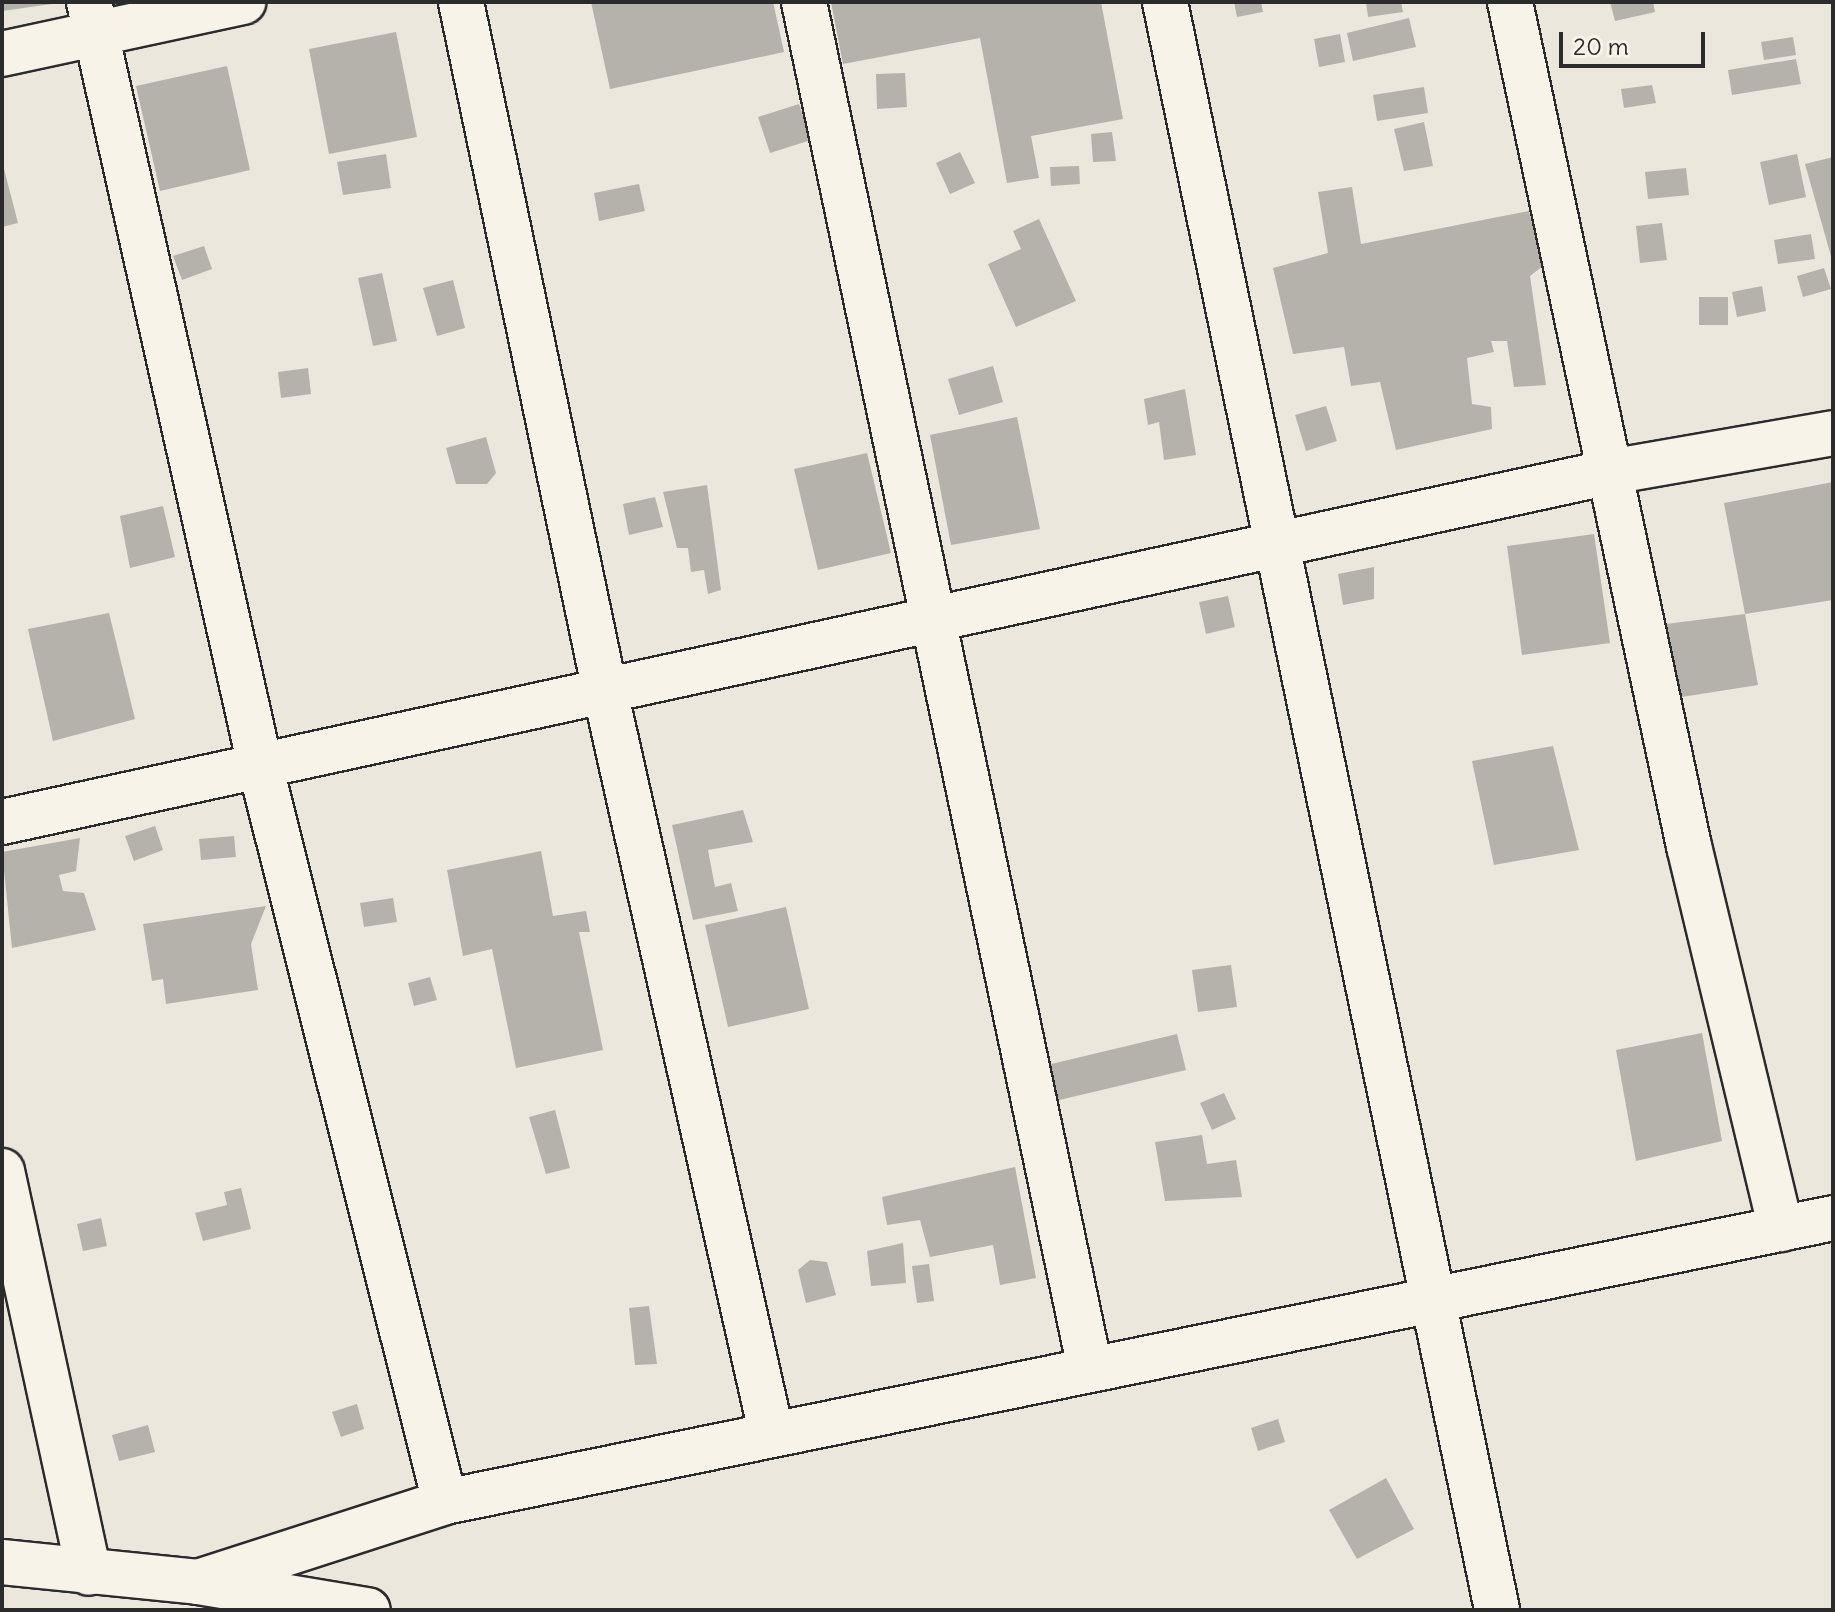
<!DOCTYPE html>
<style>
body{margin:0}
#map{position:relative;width:1835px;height:1612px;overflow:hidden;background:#ebe7dd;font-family:Delius,sans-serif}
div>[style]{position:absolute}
.building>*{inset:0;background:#b5b2ab}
.roads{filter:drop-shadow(2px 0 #2b2b2b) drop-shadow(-2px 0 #2b2b2b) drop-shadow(0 2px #2b2b2b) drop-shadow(0 -2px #2b2b2b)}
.street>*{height:44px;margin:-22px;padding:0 22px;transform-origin:22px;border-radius:22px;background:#f7f3e8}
span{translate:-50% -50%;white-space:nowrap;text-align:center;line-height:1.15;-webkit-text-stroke:6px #f7f3e8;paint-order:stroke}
.frame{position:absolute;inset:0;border:4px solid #2b2b2b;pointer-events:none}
.scale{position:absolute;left:1559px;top:32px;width:146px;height:36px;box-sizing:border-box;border:4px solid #2b2b2b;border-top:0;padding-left:10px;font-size:24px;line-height:28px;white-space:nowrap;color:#2b2b2b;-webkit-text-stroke:6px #f7f3e8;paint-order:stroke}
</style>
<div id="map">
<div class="building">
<div style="clip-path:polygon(2px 2px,52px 2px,52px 4px,2px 11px)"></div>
<div style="clip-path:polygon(591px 2px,773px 2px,784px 52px,610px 89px)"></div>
<div style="clip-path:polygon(831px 2px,1101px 2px,1123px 119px,1031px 136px,1039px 178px,1007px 183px,980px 38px,843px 64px)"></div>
<div style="clip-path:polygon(1234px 2px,1261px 2px,1263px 12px,1237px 17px)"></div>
<div style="clip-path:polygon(1366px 2px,1401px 2px,1403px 12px,1368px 17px)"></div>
<div style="clip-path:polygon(1610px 2px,1653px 2px,1655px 12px,1615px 21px)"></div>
<div style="clip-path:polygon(1409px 18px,1416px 47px,1353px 61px,1347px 33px)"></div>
<div style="clip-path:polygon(396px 32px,417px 137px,329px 154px,309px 49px)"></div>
<div style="clip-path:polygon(1340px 34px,1345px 62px,1319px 67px,1314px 39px)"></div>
<div style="clip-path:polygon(1793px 37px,1796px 55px,1764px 60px,1761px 42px)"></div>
<div style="clip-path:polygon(1796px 59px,1801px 84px,1732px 95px,1728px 70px)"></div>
<div style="clip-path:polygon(227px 66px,250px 170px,160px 191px,136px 86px)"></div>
<div style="clip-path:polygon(905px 73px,907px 107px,877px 109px,876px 74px)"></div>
<div style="clip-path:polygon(1652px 85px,1656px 103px,1624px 108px,1621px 89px)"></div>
<div style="clip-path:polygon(1424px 87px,1428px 113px,1377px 121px,1373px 95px)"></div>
<div style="clip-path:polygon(799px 104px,811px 140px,770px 153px,758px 117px)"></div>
<div style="clip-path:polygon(1424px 122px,1433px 166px,1404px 171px,1394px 129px)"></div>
<div style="clip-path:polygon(1112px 132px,1116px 161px,1093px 162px,1091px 134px)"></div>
<div style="clip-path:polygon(960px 152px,975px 183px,950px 194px,936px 163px)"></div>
<div style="clip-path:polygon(386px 154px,391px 188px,343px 195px,337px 162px)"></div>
<div style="clip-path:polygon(1797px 154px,1806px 197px,1769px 205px,1760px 162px)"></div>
<div style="clip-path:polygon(1833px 157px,1833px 260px,1832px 260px,1805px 164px)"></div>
<div style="clip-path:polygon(2px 161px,18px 223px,2px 227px)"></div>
<div style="clip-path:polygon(1079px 166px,1080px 184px,1051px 186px,1050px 167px)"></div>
<div style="clip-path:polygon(1686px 168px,1689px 195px,1648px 199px,1645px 172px)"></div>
<div style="clip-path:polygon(639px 184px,645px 211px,599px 221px,594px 193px)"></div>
<div style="clip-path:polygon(1352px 187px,1361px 244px,1529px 211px,1543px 266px,1530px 276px,1546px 385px,1514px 387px,1507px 341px,1491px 341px,1494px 352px,1467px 358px,1472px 404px,1491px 407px,1492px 429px,1396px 450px,1380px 382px,1351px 386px,1344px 347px,1293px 354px,1273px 268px,1328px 253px,1318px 192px)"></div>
<div style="clip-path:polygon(1039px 219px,1076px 301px,1016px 327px,988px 264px,1021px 249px,1013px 231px)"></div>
<div style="clip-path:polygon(1662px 223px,1667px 260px,1640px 263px,1636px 226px)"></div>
<div style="clip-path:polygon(1811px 234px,1815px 259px,1778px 264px,1774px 240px)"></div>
<div style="clip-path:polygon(204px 246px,212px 269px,182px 280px,173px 256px)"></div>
<div style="clip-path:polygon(1824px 268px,1831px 289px,1803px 297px,1797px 276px)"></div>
<div style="clip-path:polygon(382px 273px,397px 341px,373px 346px,358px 278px)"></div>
<div style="clip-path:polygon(453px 280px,465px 328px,437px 336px,423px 288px)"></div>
<div style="clip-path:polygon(1762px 286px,1766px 311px,1737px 317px,1732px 292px)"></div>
<div style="clip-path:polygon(1699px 297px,1728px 297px,1728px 325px,1699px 325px)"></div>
<div style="clip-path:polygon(993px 366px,1003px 402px,959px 415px,948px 379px)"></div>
<div style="clip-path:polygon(308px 368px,311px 394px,281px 398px,278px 372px)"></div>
<div style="clip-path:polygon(1185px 389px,1196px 455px,1164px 460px,1159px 422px,1148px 425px,1144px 399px)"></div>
<div style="clip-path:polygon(1326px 406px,1337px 441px,1306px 451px,1295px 415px)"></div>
<div style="clip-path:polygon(1017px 417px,1040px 529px,951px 545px,930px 435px)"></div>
<div style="clip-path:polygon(486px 437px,496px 473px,487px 484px,456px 484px,446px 448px)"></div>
<div style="clip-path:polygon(867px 453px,891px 553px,818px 570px,794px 469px)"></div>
<div style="clip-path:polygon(1833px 482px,1833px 600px,1745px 614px,1724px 503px)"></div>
<div style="clip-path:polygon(707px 485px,721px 590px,708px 594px,704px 570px,691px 572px,688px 548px,677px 548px,663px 492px)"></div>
<div style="clip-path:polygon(655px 497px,663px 527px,629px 535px,623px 504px)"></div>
<div style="clip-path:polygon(163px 506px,175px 557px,130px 568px,120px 516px)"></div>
<div style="clip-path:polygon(1594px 534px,1610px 643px,1522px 655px,1507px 546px)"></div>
<div style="clip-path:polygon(1374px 567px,1374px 599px,1343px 605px,1338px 574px)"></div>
<div style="clip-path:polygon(1228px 596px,1235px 627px,1206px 634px,1199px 602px)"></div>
<div style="clip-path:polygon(109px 613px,135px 719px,53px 741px,28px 629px)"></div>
<div style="clip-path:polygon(1745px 614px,1758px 685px,1669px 699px,1658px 625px)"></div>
<div style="clip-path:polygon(1553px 746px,1579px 850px,1494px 865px,1472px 761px)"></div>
<div style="clip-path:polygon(743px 810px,753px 842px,708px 850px,715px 887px,731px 883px,738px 911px,693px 920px,672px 825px)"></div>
<div style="clip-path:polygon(155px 826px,163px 850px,134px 861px,125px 836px)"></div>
<div style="clip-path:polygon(234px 836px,236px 857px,201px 860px,199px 839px)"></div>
<div style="clip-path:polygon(80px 838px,76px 871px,59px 875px,63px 891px,84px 893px,96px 930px,12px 948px,2px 852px)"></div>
<div style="clip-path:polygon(541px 851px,553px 916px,586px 911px,590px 932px,579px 932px,603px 1050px,516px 1068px,492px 949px,463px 956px,447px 870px)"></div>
<div style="clip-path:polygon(393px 898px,397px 922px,364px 927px,360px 903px)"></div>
<div style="clip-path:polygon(266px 906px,251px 944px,258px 990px,166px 1004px,163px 979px,152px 981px,143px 924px)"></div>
<div style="clip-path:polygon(786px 907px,809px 1009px,728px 1027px,705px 925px)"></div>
<div style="clip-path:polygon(1231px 965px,1237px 1007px,1198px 1012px,1192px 970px)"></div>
<div style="clip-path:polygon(430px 977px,437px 1000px,414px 1006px,408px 983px)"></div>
<div style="clip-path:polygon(1702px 1033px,1722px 1141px,1636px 1161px,1616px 1050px)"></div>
<div style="clip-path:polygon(1177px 1034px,1186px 1070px,1051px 1102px,1043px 1066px)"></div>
<div style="clip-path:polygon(1224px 1093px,1236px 1119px,1212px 1130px,1200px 1103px)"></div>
<div style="clip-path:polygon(555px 1110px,570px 1168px,546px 1174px,529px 1117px)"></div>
<div style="clip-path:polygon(1202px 1135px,1207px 1164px,1236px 1160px,1242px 1197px,1165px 1201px,1155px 1142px)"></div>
<div style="clip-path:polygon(1015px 1167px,1036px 1278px,1000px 1285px,993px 1245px,930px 1257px,920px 1220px,887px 1225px,882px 1197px)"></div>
<div style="clip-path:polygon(241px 1188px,251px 1229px,203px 1241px,195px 1213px,227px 1205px,224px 1192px)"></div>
<div style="clip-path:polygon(101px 1218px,107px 1246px,83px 1251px,77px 1224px)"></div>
<div style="clip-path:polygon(903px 1243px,906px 1283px,871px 1286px,867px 1251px)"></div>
<div style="clip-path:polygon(810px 1260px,827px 1262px,836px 1295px,806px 1303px,798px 1270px)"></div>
<div style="clip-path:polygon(929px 1264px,934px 1301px,917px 1303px,912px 1266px)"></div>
<div style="clip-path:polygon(649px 1306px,657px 1364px,635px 1365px,629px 1308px)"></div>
<div style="clip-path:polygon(357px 1404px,364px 1429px,341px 1437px,332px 1412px)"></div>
<div style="clip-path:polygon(1278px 1419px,1285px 1442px,1258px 1451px,1251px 1428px)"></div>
<div style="clip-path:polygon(148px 1425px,155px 1452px,119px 1461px,112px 1435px)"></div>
<div style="clip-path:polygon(1386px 1478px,1414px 1529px,1357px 1559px,1329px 1510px)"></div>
</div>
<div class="roads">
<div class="street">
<div style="left:89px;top:2px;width:782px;rotate:77.37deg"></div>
<div style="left:260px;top:765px;width:760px;rotate:75.91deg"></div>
<div style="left:461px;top:2px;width:704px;rotate:78.2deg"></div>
<div style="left:605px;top:691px;width:759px;rotate:77.37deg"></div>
<div style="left:804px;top:2px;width:1397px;rotate:78.18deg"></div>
<div style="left:1165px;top:2px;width:1642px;rotate:78.33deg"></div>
<div style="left:1510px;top:2px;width:863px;rotate:78.03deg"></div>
<div style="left:1689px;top:846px;width:394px;rotate:76.5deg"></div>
<div style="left:2px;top:54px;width:247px;rotate:-12.2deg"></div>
<div style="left:2px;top:822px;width:1646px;rotate:-12.28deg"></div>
<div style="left:1610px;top:472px;width:226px;rotate:-9.9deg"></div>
<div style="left:2px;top:1171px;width:411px;rotate:77.8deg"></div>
<div style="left:2px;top:1562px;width:197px;rotate:5.8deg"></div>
<div style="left:198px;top:1582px;width:172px;rotate:9.4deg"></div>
<div style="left:198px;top:1582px;width:260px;rotate:-17.9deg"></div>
<div style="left:445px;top:1502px;width:1417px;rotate:-11.56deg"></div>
</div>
</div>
<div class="frame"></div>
<div class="scale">20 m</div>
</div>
